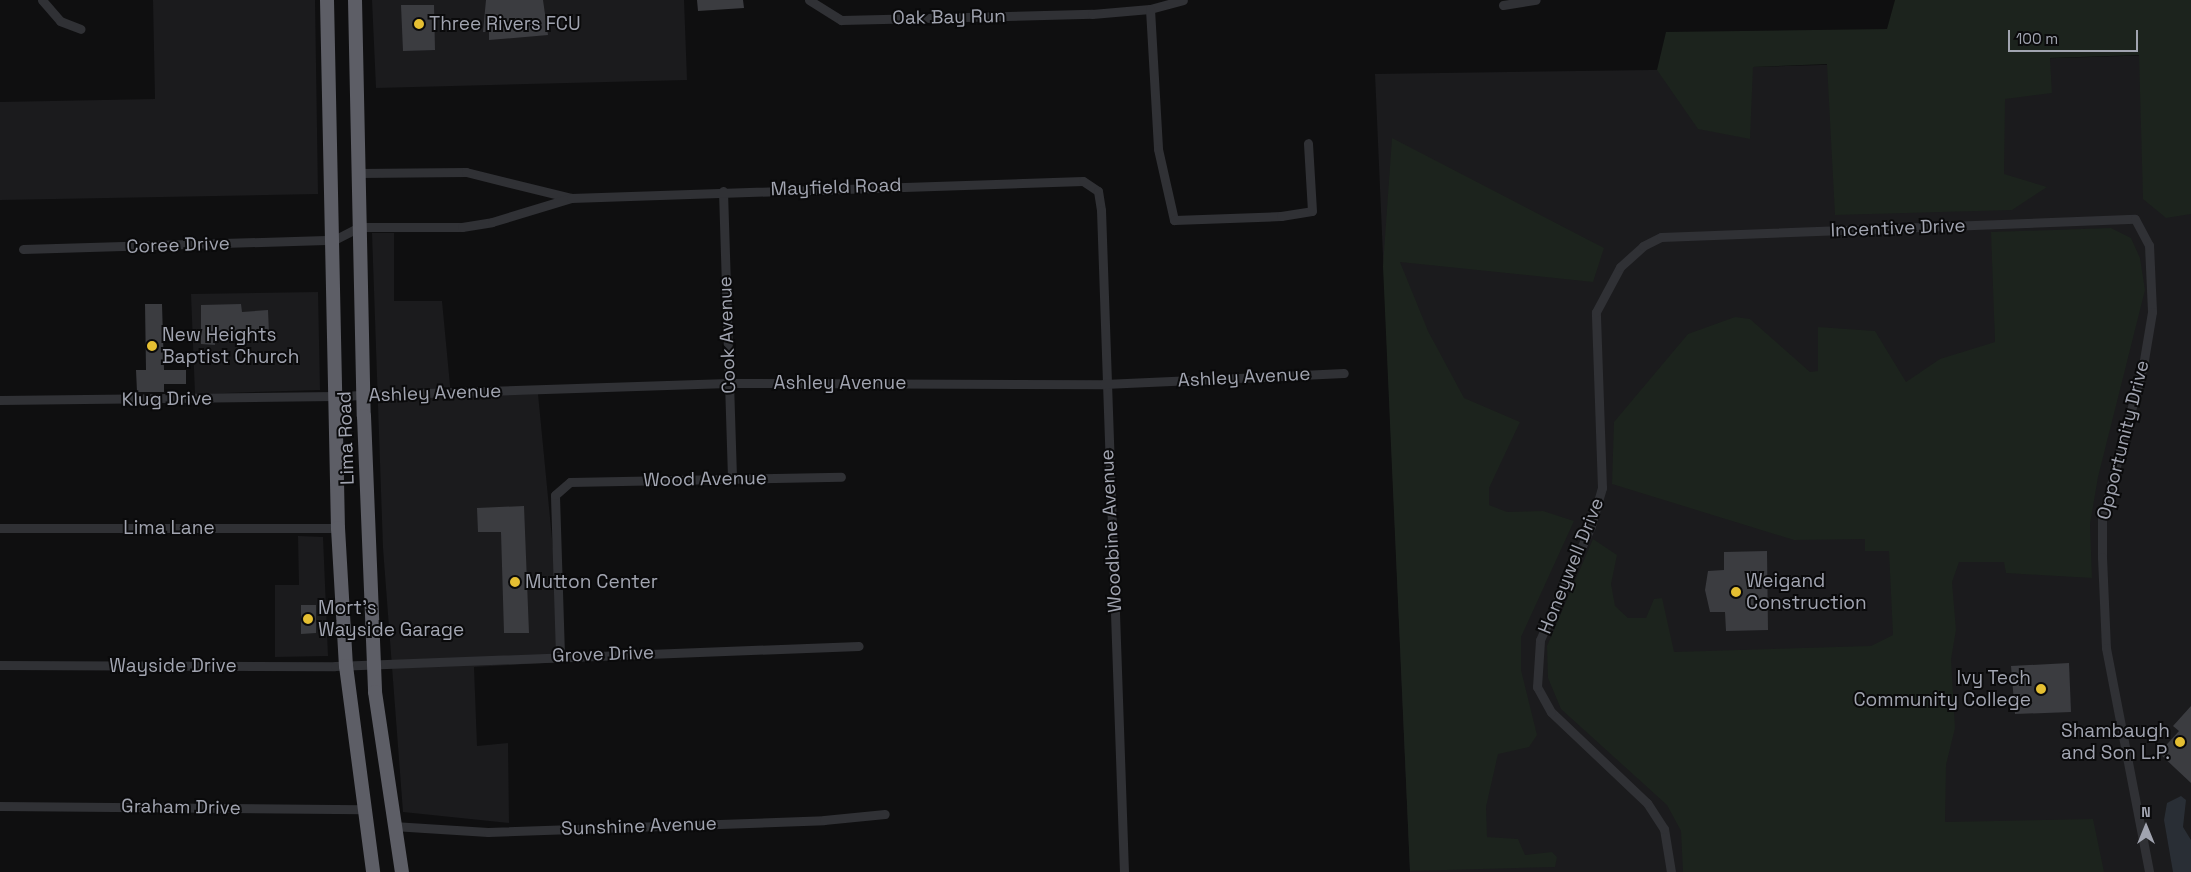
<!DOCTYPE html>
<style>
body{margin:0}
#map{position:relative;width:2191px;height:872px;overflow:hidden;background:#0f0f10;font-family:"Space Grotesk",sans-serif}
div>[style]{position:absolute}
.built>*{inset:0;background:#1b1b1d}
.green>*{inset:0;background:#1c231d}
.water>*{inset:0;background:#292e35}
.building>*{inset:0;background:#3b3c40}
.minor>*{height:9px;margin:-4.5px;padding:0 4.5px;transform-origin:4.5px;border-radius:4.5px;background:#303135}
.highway>*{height:14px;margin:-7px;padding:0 7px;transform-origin:7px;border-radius:7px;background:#5d5e66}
.dots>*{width:14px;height:14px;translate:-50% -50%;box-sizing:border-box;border:2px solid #0a0a0b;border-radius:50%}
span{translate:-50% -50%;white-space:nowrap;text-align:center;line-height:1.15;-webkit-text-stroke:4px #0a0a0b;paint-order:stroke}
.street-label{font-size:19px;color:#a1a4b0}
.poi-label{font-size:19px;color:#a1a4b0}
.left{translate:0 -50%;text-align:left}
.right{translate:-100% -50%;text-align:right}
.north{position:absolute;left:2121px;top:802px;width:50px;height:50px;-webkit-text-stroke:4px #0a0a0b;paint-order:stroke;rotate:0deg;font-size:14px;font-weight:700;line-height:20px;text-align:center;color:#a1a4b0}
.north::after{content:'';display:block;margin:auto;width:18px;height:22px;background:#a1a4b0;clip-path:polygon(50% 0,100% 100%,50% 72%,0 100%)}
.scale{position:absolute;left:2008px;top:30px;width:130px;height:22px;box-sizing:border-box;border:2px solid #a1a4b0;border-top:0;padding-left:6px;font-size:15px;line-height:18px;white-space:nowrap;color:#a1a4b0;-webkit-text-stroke:4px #0a0a0b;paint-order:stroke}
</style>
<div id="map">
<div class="built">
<div style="clip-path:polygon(153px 0,315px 0,318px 194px,0 200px,0 102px,155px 99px)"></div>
<div style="clip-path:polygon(372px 0,684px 0,687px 80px,376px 88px)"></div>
<div style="clip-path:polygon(2191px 54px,2191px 872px,1410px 872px,1375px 74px,1651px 70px)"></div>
<div style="clip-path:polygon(372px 233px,394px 233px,394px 301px,442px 301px,451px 396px,538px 394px,564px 662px,474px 667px,477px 746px,508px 743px,509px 823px,403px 812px,383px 548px)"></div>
<div style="clip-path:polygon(318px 292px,320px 390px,195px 394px,191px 294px)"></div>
<div style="clip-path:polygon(298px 536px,323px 537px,328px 656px,275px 657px,275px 585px,299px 585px)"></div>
</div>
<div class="green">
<div style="clip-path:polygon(1895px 0,2191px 0,2191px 214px,2166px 218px,2143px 199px,2139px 55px,2050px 58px,2052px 93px,2005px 99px,2004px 174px,2047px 187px,2012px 210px,1835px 215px,1827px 64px,1753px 67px,1750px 139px,1698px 129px,1657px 70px,1666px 32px,1887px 29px)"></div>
<div style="clip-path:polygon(1392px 138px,1604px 248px,1593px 282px,1400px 262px,1428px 331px,1464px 398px,1520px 422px,1489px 488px,1489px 505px,1507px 512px,1543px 511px,1574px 521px,1521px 637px,1521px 670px,1537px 735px,1529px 747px,1498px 754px,1486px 807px,1487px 837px,1518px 839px,1525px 855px,1552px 852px,1557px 857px,1555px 867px,1410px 871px,1383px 266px)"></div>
<div style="clip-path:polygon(2111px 228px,2131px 238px,2140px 258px,2145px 290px,2098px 477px,2090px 524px,2092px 578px,2006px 573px,2004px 562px,1959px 562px,1952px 582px,1956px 630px,1951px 659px,1955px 728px,1946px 765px,1945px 822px,2093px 819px,2104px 872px,1683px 872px,1681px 831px,1667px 805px,1561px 709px,1548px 678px,1547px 646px,1593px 539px,1617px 555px,1611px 584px,1615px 606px,1628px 618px,1646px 618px,1654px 599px,1662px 598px,1674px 652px,1871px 646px,1893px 635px,1889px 551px,1865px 551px,1865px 539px,1794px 540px,1612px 484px,1614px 422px,1688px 334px,1735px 317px,1750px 319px,1810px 372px,1818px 371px,1818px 327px,1875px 331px,1906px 382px,1940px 359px,1995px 342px,1991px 232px)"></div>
</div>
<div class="water">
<div style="clip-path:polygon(2181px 796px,2186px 800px,2183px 827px,2191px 840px,2191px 872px,2173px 872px,2164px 820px,2167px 803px)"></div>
</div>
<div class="building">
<div style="clip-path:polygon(486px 0,543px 0,548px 35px,489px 40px,489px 32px,483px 32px)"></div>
<div style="clip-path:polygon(697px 0,743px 0,744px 8px,698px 11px)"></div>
<div style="clip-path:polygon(401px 5px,434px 5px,435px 50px,403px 51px)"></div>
<div style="clip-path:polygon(145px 304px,162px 304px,164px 370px,186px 370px,186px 384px,164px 384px,164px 392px,137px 392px,136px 370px,146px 370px)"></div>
<div style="clip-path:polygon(241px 304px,242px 312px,268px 310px,269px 333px,214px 334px,215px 345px,201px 344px,201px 305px)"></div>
<div style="clip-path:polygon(524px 506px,529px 633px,504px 633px,501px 532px,478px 532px,477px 508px)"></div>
<div style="clip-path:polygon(1767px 551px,1768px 630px,1726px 631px,1725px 612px,1710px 612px,1705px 590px,1708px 571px,1724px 570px,1724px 552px)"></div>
<div style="clip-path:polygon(301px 605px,316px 605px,316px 633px,301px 634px)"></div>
<div style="clip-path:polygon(2069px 663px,2071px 712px,2015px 714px,2011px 666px)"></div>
<div style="clip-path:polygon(2191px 706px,2191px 783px,2159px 753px,2179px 731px,2173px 726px)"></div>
</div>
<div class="minor">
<div style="left:42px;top:0;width:28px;rotate:49deg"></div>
<div style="left:60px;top:21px;width:22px;rotate:21deg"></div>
<div style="left:809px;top:0;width:38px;rotate:32deg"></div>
<div style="left:841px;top:20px;width:251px;rotate:-1.4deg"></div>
<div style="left:1092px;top:14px;width:58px;rotate:-4.9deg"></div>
<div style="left:1150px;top:9px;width:34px;rotate:-15deg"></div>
<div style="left:1503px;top:5px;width:33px;rotate:-9deg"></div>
<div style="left:1150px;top:9px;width:140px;rotate:86.7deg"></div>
<div style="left:1158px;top:149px;width:73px;rotate:77.3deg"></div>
<div style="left:1174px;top:220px;width:107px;rotate:-2.1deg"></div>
<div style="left:1281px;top:216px;width:31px;rotate:-9deg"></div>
<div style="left:1312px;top:211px;width:68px;rotate:-93.4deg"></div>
<div style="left:359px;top:173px;width:107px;rotate:-0.5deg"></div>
<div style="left:466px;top:172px;width:108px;rotate:13.9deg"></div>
<div style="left:723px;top:191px;width:287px;rotate:88.2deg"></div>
<div style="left:23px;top:249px;width:311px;rotate:-1.7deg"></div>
<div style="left:334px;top:240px;width:29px;rotate:-27deg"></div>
<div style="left:360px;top:227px;width:102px"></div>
<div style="left:462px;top:227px;width:30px;rotate:-9deg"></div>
<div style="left:492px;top:222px;width:83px;rotate:-16.9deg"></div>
<div style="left:571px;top:198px;width:512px;rotate:-1.9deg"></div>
<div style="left:1083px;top:181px;width:18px;rotate:34deg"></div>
<div style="left:1098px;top:191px;width:19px;rotate:81deg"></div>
<div style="left:1101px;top:210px;width:662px;rotate:88.01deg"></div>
<div style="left:0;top:400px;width:335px;rotate:-0.7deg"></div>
<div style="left:335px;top:396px;width:393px;rotate:-1.9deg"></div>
<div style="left:728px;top:383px;width:376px;rotate:0.2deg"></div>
<div style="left:1104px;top:384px;width:240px;rotate:-2.6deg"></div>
<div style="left:0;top:528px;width:338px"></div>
<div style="left:560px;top:655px;width:160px;rotate:-91.8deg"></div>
<div style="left:555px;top:495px;width:20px;rotate:-41deg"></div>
<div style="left:570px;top:482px;width:271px;rotate:-1.1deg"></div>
<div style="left:0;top:665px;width:335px;rotate:0.2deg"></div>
<div style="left:335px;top:666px;width:524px;rotate:-2.19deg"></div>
<div style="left:0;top:806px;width:363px;rotate:0.5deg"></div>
<div style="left:393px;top:826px;width:95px;rotate:3.6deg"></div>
<div style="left:488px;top:832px;width:336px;rotate:-2deg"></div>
<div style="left:824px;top:820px;width:61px;rotate:-5.6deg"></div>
<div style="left:1671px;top:872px;width:44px;rotate:-99.2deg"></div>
<div style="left:1664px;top:829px;width:31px;rotate:-123deg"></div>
<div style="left:1647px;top:803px;width:132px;rotate:-136.5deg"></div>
<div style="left:1551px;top:712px;width:29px;rotate:-119deg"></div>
<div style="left:1537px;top:687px;width:47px;rotate:-86.3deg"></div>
<div style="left:1540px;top:640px;width:125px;rotate:-65.9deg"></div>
<div style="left:1591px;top:526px;width:40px;rotate:-74deg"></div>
<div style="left:1602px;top:488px;width:176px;rotate:-92deg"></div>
<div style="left:1596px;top:312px;width:51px;rotate:-61.9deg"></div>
<div style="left:1620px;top:267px;width:31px;rotate:-42deg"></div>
<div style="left:1643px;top:246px;width:20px;rotate:-27deg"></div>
<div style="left:1661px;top:237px;width:474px;rotate:-2.2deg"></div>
<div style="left:2135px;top:219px;width:30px;rotate:62deg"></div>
<div style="left:2149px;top:245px;width:67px;rotate:87.4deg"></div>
<div style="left:2152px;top:312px;width:55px;rotate:99.5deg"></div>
<div style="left:2143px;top:366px;width:157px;rotate:105.1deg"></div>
<div style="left:2102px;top:518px;width:39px;rotate:90deg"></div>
<div style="left:2102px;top:557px;width:91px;rotate:87.5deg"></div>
<div style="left:2106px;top:648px;width:228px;rotate:79.1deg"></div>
</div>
<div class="highway">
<div style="left:327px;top:0;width:528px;rotate:88.81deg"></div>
<div style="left:338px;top:528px;width:138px;rotate:86.7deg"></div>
<div style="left:346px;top:666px;width:208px;rotate:82.5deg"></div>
<div style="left:355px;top:0;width:416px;rotate:88.8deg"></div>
<div style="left:364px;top:416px;width:276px;rotate:87.7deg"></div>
<div style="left:375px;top:692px;width:182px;rotate:81.5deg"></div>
</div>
<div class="dots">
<div style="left:419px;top:24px;background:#e5bf32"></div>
<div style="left:152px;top:346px;background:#e5bf32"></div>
<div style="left:515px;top:582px;background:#e5bf32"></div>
<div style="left:1736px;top:592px;background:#e5bf32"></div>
<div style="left:308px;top:619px;background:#e5bf32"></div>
<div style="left:2041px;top:689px;background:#e5bf32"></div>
<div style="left:2180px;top:742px;background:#e5bf32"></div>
</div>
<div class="street-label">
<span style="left:949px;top:17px;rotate:-1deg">Oak Bay Run</span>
<span style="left:836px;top:187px;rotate:-2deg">Mayfield Road</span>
<span style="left:1898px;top:228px;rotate:-2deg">Incentive Drive</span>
<span style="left:178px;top:245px;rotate:-2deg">Coree Drive</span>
<span style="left:727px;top:335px;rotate:-92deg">Cook Avenue</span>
<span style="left:1244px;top:377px;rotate:-3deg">Ashley Avenue</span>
<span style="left:840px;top:383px">Ashley Avenue</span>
<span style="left:435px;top:393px;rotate:-2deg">Ashley Avenue</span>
<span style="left:167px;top:399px;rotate:-1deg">Klug Drive</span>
<span style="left:346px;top:438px;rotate:-92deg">Lima Road</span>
<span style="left:2123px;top:440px;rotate:-76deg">Opportunity Drive</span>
<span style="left:705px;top:479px;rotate:-1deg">Wood Avenue</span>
<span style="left:169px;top:528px">Lima Lane</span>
<span style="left:1111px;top:531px;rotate:-93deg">Woodbine Avenue</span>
<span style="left:1571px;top:566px;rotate:-68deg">Honeywell Drive</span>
<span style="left:603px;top:654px;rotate:-2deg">Grove Drive</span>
<span style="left:173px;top:666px">Wayside Drive</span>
<span style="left:181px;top:807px;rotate:1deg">Graham Drive</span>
<span style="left:639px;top:826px;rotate:-2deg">Sunshine Avenue</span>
</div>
<div class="poi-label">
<span class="left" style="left:429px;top:24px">Three Rivers FCU</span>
<span class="left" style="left:162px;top:346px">New Heights<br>Baptist Church</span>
<span class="left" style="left:1746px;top:592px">Weigand<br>Construction</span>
<span class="left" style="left:525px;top:582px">Mutton Center</span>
<span class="left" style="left:318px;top:619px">Mort's<br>Wayside Garage</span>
<span class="right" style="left:2031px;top:689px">Ivy Tech<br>Community College</span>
<span class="right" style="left:2170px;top:742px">Shambaugh<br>and Son L.P.</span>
</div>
<div class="north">N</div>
<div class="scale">100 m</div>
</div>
